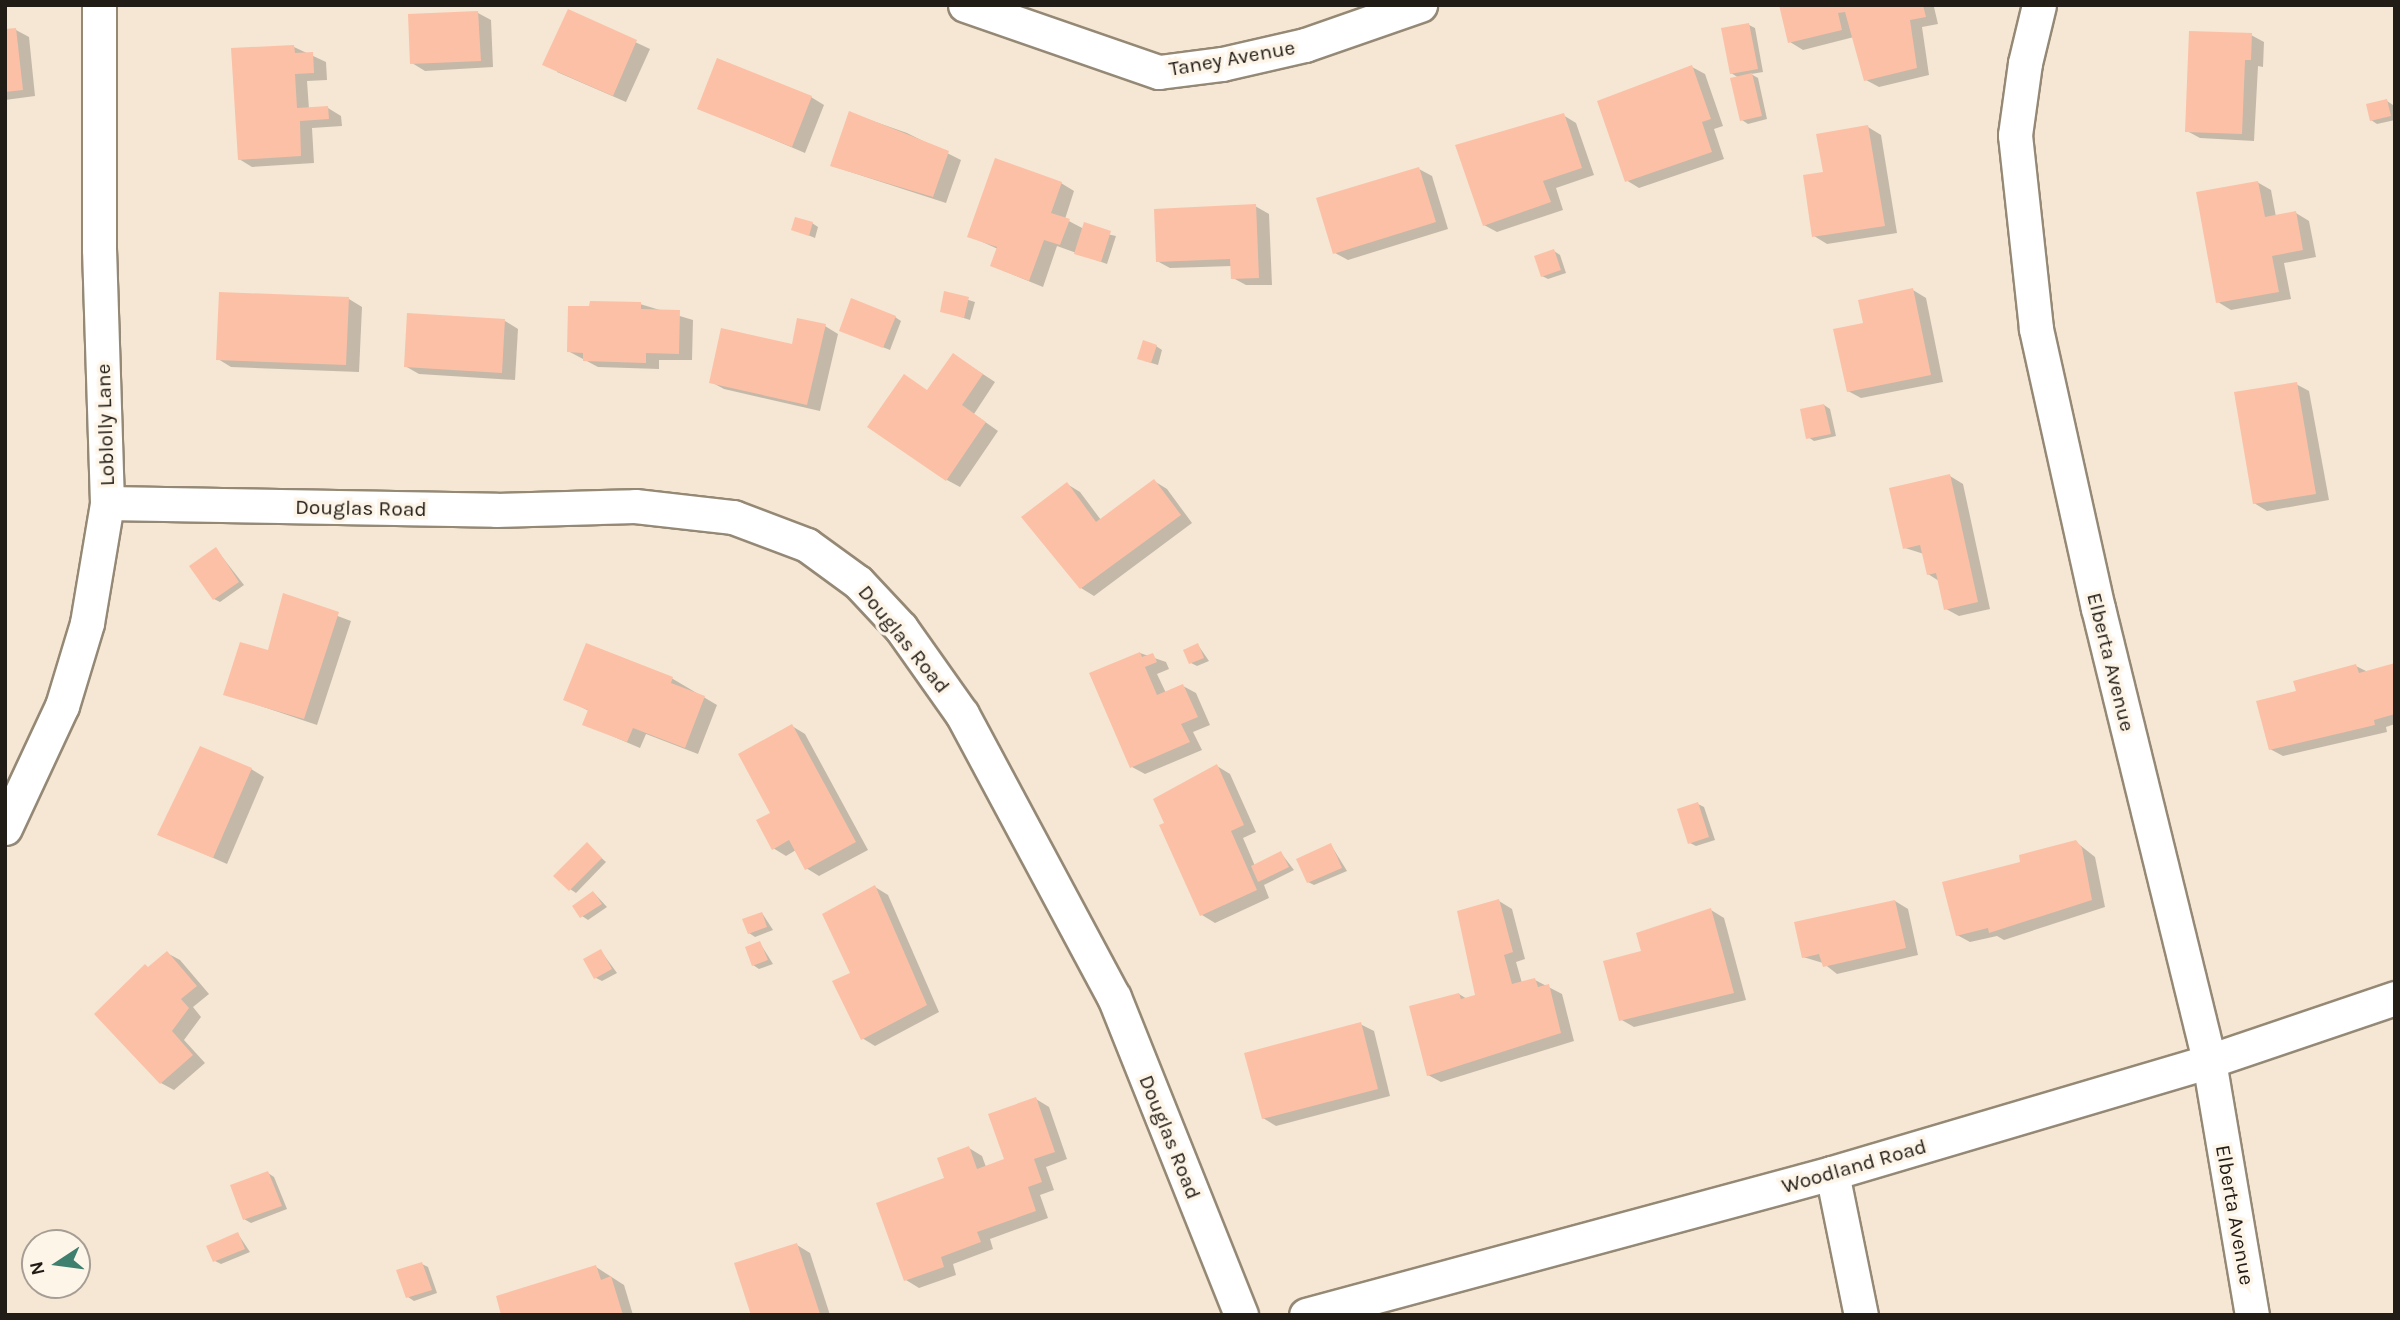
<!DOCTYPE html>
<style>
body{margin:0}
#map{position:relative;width:2400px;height:1320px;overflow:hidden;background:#f5e7d3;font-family:Karla,sans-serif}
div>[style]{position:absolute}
.shadow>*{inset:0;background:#0003}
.building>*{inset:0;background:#fcc0a7}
.roads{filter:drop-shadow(2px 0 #958976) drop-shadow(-2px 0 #958976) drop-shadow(0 2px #958976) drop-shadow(0 -2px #958976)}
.minor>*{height:33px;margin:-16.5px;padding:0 16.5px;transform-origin:16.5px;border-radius:16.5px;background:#fff}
span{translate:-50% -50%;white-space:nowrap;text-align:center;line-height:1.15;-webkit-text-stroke:7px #fef5e9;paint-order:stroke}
.street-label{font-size:21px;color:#211c15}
.frame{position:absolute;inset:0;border:7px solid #211c15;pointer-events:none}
.north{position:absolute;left:21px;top:1229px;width:70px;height:70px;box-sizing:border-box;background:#fef5e9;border:2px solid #a69e94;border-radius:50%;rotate:257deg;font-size:19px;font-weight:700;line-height:28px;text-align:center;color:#211c15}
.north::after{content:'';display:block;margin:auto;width:24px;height:32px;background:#3f7f6d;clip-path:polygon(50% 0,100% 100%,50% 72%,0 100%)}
</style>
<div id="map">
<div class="shadow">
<div style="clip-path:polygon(1780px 5px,1943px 5px,1934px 7px,1938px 24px,1922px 27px,1929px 75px,1879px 87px,1866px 80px,1854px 37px,1803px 50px,1790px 42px)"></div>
<div style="clip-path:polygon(569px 11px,650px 49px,626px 102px,557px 72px)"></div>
<div style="clip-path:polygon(478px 13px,491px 20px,493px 67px,425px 71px,412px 63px)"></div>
<div style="clip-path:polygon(1749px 25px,1755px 28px,1763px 72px,1751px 74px,1758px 78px,1767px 119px,1748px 124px,1742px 120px,1739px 78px,1731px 73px)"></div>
<div style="clip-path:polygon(16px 30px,29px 37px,35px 96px,5px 100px,5px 31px)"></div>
<div style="clip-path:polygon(2251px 35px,2264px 42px,2263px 67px,2258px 66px,2254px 141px,2200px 138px,2187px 131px)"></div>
<div style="clip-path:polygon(294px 47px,326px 62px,327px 80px,307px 81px,309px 109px,328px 108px,341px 116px,342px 126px,312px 128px,314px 163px,252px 167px,239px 159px)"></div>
<div style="clip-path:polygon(1692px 67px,1705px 74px,1723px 126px,1714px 129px,1724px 159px,1639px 188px,1626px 180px)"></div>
<div style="clip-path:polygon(811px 97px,824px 105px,805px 153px,699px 108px)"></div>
<div style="clip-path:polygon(2387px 101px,2393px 105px,2395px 120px,2377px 124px,2371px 120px)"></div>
<div style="clip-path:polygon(850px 113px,907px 133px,961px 160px,946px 203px,832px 166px)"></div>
<div style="clip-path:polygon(1563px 115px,1576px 123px,1594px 175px,1556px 188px,1563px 210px,1497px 232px,1484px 225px)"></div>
<div style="clip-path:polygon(1868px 127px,1881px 135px,1897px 233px,1827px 244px,1814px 236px,1825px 174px)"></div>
<div style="clip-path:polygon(1419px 169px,1432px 176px,1448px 229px,1348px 260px,1335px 253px)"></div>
<div style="clip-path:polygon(2257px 182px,2271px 190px,2276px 217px,2296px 213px,2309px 221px,2316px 257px,2284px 263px,2291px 299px,2231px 310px,2218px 302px)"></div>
<div style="clip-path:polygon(1061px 183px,1074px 191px,1065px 219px,1084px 229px,1116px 236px,1107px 264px,1057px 246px,1043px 287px,992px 266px,998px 249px,969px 236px)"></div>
<div style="clip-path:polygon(1255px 206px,1269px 214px,1272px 285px,1246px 285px,1233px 278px,1232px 266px,1170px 268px,1157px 261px)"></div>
<div style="clip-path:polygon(812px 223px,818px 227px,815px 238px,793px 229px)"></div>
<div style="clip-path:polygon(1554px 251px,1560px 255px,1566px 273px,1548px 279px,1542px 276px)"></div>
<div style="clip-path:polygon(1913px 290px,1926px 298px,1943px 382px,1861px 398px,1848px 391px,1865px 325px)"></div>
<div style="clip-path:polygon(946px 293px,975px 302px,970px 320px,942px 311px)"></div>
<div style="clip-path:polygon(349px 299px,362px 307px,359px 372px,231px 367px,218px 359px)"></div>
<div style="clip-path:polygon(640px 304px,693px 320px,692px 360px,659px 360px,659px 369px,598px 367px,568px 351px)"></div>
<div style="clip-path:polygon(895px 317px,901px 321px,890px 350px,847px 333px)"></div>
<div style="clip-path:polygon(505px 321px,518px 329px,515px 380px,419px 374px,405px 366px)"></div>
<div style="clip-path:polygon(825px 326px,838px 334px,820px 411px,724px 389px,711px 382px,793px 346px)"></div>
<div style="clip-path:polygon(1156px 346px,1162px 350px,1158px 365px,1145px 361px)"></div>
<div style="clip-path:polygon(966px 363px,995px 382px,974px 414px,998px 431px,960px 487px,947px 480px,928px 391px)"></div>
<div style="clip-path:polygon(2296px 384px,2309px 391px,2329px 500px,2267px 511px,2254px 503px)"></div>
<div style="clip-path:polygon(1824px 405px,1830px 409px,1836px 436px,1814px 441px,1808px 437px)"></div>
<div style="clip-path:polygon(1950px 476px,1963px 484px,1990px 609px,1959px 616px,1946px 609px,1939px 581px,1928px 574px,1924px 554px,1905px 548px)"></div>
<div style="clip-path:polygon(1154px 481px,1167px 489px,1192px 523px,1094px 596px,1081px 588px,1067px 484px,1080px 492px,1101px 520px)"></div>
<div style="clip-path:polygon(216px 549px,244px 585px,220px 602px,214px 599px)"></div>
<div style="clip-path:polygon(284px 596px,351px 621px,317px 725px,225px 694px,269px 653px)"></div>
<div style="clip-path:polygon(1198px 645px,1209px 661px,1197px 666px,1191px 663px)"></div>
<div style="clip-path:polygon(587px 646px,673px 679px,717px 705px,698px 754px,646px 734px,640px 748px,584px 724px,589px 711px,565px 699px)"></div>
<div style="clip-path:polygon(1140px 653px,1166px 662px,1169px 669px,1157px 674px,1166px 693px,1183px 686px,1196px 693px,1210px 725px,1193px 732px,1202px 750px,1145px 774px,1132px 767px)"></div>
<div style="clip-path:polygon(2395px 665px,2395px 724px,2386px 727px,2387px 732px,2283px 756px,2270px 749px,2298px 692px,2356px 666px,2368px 672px)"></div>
<div style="clip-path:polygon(792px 726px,805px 734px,868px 850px,819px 876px,806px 868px,796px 850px,786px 856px,773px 848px,772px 813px)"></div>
<div style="clip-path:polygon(1217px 766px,1230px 774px,1256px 832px,1243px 838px,1255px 866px,1281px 853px,1294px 870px,1264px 885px,1269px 898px,1215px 923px,1202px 915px,1167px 824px)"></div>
<div style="clip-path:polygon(251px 769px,264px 777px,227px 864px,159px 834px)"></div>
<div style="clip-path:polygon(1698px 804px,1704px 807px,1715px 840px,1696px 846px,1690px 843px)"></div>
<div style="clip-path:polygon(2076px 842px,2095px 857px,2105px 907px,2004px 940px,1997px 936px,1970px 942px,1957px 935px,2022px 863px)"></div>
<div style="clip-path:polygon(587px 845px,606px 862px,576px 893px,570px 889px)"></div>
<div style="clip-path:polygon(1331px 845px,1347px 871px,1314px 885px,1308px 882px)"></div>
<div style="clip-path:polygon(875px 887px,888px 895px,939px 1012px,875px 1046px,862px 1038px,852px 974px)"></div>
<div style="clip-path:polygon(594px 893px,607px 907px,588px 920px,582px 916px)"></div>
<div style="clip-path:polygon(1499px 901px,1512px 909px,1525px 959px,1516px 962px,1522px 983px,1535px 980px,1562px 994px,1574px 1041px,1441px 1082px,1428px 1075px,1459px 994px,1467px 999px,1477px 997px)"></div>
<div style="clip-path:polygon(1895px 901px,1908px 909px,1918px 955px,1837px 974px,1823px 963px,1803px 957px)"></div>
<div style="clip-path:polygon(1711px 910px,1724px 918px,1746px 1000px,1634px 1027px,1620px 1019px)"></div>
<div style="clip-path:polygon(762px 913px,773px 930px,755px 937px,749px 933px)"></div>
<div style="clip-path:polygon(760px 943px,773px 964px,759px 969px,753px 965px)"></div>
<div style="clip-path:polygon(601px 951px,617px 973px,602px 981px,596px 978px)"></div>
<div style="clip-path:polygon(167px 953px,180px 960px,209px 994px,193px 1007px,201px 1017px,184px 1040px,205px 1063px,174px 1090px,161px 1083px,149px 968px)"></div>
<div style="clip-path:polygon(1360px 1024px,1374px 1031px,1390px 1096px,1276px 1126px,1263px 1118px)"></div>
<div style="clip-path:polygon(1036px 1099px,1049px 1107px,1067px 1159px,1046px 1167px,1054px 1190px,1040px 1195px,1048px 1218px,990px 1239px,993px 1249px,953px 1264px,956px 1275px,919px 1288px,906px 1280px,947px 1179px,969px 1148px,982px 1156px,986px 1167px,1006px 1160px)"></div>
<div style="clip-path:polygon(268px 1173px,274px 1177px,287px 1209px,251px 1223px,244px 1219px)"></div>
<div style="clip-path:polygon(238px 1234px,250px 1252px,221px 1264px,215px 1261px)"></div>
<div style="clip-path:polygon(797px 1245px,810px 1253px,830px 1315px,753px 1315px)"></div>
<div style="clip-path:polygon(422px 1264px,428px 1267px,437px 1293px,414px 1301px,408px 1297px)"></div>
<div style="clip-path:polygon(596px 1267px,624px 1285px,633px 1315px,503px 1315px)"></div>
</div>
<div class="building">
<div style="clip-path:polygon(1779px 5px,1923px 5px,1926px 17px,1910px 20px,1917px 68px,1864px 81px,1845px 12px,1838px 13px,1842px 30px,1788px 43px)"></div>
<div style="clip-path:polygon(568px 9px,637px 40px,613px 96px,542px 65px)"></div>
<div style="clip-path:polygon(478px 11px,481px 61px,410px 64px,408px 14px)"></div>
<div style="clip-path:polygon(1749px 23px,1758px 69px,1730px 74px,1721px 28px)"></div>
<div style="clip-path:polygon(16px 28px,23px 90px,5px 92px,5px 29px)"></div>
<div style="clip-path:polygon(2189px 31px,2252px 33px,2251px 60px,2245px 60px,2242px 134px,2185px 132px)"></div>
<div style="clip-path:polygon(294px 45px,295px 53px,313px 52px,314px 73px,295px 74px,297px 108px,328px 106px,329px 119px,300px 121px,301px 156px,238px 160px,231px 48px)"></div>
<div style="clip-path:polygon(717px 58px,812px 96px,792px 147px,697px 109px)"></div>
<div style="clip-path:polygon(1692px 65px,1711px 119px,1702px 122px,1712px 152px,1625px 182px,1597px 101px)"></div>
<div style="clip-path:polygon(1752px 73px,1762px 116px,1740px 121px,1730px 78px)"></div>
<div style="clip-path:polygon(2387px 99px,2391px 116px,2370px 121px,2366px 104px)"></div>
<div style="clip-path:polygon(849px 111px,949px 151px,933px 197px,830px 166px)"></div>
<div style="clip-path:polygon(1564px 113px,1582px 168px,1543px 181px,1551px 202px,1483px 226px,1455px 145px)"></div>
<div style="clip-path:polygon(1868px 125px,1885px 226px,1812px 237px,1803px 175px,1823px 172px,1816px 134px)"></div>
<div style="clip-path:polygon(995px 158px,1062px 182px,1051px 213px,1070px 219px,1060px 245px,1044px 240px,1029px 281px,990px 266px,997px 247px,967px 237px)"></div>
<div style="clip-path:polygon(1419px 167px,1436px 222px,1333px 254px,1316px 198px)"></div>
<div style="clip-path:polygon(2258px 181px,2265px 217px,2296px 211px,2303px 250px,2272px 256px,2279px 292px,2216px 303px,2196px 192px)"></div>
<div style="clip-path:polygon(1256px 204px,1259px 278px,1231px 279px,1230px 259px,1156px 262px,1154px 209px)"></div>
<div style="clip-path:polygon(795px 217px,813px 222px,809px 236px,791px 230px)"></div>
<div style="clip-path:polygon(1084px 222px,1111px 231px,1101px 262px,1074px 254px)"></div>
<div style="clip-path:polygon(1554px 249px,1561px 270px,1541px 277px,1534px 256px)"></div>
<div style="clip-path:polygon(1913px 288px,1931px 375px,1847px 392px,1833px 329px,1863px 323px,1858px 300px)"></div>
<div style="clip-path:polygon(944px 291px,969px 297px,964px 318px,940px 312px)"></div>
<div style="clip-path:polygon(219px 292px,349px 297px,346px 365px,216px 360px)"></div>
<div style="clip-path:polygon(851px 298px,896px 316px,883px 348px,839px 331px)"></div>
<div style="clip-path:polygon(590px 301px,641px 302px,641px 309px,680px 310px,679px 354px,646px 353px,646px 363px,583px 361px,583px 353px,567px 352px,568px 306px,589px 306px)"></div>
<div style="clip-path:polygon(407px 313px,505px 319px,502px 373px,404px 367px)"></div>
<div style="clip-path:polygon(797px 318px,826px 324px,807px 405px,709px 383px,721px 328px,792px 344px)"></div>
<div style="clip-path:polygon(1143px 340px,1157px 345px,1151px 363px,1137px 359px)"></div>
<div style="clip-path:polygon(953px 353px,983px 374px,962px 405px,986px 422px,946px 481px,867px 427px,904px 374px,927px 390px)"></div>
<div style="clip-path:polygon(2297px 382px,2316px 494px,2253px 504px,2234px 392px)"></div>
<div style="clip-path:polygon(1824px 404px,1831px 434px,1806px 439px,1800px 409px)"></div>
<div style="clip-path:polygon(1950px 474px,1978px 602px,1944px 610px,1936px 573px,1927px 575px,1920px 545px,1903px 549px,1889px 488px)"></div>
<div style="clip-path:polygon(1154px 479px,1181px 515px,1080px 589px,1021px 517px,1067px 482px,1096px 522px)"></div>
<div style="clip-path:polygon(216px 547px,239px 582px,213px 600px,189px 566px)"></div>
<div style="clip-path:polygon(283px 593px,339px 612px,304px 719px,223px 695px,240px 642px,268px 650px)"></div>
<div style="clip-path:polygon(586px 643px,673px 677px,671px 683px,705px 696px,685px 748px,633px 728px,627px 742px,582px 725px,588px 710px,563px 700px)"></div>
<div style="clip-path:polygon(1198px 643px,1204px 658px,1189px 664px,1183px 650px)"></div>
<div style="clip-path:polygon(1140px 652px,1142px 657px,1153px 653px,1157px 662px,1145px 667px,1157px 695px,1183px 684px,1198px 717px,1181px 724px,1190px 742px,1130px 768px,1089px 673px)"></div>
<div style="clip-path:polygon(2395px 663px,2395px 714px,2374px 720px,2375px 725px,2269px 750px,2256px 701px,2296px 691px,2293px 681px,2356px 664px,2359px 673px)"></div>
<div style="clip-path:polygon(792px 724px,856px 842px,805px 870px,789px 840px,772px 850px,756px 820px,770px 813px,738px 754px)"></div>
<div style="clip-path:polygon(200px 746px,252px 768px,213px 858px,157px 835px)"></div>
<div style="clip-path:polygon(1217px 764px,1244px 825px,1231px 831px,1257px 890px,1200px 916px,1159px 825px,1164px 823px,1153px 799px)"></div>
<div style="clip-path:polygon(1698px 802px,1709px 837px,1688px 844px,1677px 809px)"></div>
<div style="clip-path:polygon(2076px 840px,2082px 848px,2092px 900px,1989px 933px,1988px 928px,1956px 936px,1942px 882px,2020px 862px,2019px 855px)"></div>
<div style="clip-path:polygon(587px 842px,602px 858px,569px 891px,553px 876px)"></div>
<div style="clip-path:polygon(1331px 843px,1342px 868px,1307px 883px,1296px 859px)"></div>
<div style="clip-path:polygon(1281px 851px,1289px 867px,1258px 882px,1251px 866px)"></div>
<div style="clip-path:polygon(875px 885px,927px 1005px,861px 1040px,832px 981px,850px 973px,822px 914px)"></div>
<div style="clip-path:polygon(593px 891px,602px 904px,580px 918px,572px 906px)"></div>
<div style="clip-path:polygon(1499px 899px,1513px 952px,1504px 955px,1512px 984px,1535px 978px,1538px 987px,1549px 984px,1561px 1033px,1427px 1076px,1409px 1006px,1459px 993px,1461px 999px,1475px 995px,1457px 911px)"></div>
<div style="clip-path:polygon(1895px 900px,1906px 948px,1823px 967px,1819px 954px,1802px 958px,1794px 922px)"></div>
<div style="clip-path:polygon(1711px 908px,1734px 993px,1619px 1021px,1603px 961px,1641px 951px,1636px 933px)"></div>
<div style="clip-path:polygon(762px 912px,767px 927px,748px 934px,742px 919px)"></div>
<div style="clip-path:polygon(760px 941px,768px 960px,752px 966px,745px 947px)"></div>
<div style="clip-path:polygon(601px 949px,612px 969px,594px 979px,583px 959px)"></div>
<div style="clip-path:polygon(167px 951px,197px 986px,181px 999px,189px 1008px,172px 1031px,193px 1055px,160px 1084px,94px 1014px,145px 964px,148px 967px)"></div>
<div style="clip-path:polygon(1361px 1022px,1378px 1089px,1262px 1119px,1244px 1053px)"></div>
<div style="clip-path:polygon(1036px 1097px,1055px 1152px,1034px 1159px,1042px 1182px,1028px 1187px,1036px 1211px,977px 1232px,981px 1242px,941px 1257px,944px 1267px,904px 1281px,876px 1203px,944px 1178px,937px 1158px,969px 1146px,977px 1169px,1004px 1159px,988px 1114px)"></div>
<div style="clip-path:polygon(268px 1171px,282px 1206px,243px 1220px,230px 1185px)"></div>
<div style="clip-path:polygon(238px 1232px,245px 1249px,213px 1262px,206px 1246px)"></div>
<div style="clip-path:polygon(797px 1243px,820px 1314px,751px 1315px,734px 1263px)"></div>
<div style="clip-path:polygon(422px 1262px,432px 1290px,406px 1298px,396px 1270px)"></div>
<div style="clip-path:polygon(596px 1265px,601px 1280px,611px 1276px,623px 1315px,501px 1315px,496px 1296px)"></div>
</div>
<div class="roads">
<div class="minor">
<div style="left:965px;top:5px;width:205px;rotate:19.1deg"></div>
<div style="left:1159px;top:72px;width:64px;rotate:-7.2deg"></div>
<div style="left:1222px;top:64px;width:85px;rotate:-12.9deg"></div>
<div style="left:1305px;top:45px;width:122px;rotate:-19.2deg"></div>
<div style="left:2039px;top:5px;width:60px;rotate:103.6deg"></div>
<div style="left:2025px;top:63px;width:73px;rotate:97.9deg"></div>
<div style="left:2015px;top:135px;width:195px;rotate:83.8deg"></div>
<div style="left:2036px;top:329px;width:286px;rotate:77.5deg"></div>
<div style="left:2098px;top:608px;width:466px;rotate:76.2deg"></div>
<div style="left:2209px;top:1061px;width:258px;rotate:80.4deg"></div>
<div style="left:107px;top:503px;width:389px;rotate:1deg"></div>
<div style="left:496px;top:510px;width:139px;rotate:-1.6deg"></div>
<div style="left:635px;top:506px;width:99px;rotate:6.4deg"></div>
<div style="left:733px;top:517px;width:79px;rotate:20.7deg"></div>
<div style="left:807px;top:545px;width:63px;rotate:36deg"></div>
<div style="left:858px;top:582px;width:63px;rotate:46.9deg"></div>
<div style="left:901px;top:628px;width:105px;rotate:54.7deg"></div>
<div style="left:962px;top:714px;width:321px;rotate:61.8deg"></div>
<div style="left:1114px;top:997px;width:342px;rotate:68.2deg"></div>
<div style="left:5px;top:828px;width:135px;rotate:-65deg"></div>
<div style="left:62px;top:706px;width:87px;rotate:-73.2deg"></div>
<div style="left:87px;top:623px;width:122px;rotate:-80.5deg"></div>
<div style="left:107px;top:503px;width:254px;rotate:-91.8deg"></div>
<div style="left:99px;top:249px;width:244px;rotate:-90deg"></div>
<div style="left:1832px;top:1173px;width:145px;rotate:78.5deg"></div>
<div style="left:1306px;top:1315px;width:545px;rotate:-15.11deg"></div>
<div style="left:1832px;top:1173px;width:393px;rotate:-16.5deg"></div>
<div style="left:2209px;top:1061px;width:196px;rotate:-18.7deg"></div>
</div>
</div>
<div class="street-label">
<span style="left:1232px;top:58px;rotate:-10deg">Taney Avenue</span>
<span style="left:105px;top:425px;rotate:-92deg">Loblolly Lane</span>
<span style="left:361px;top:508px;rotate:1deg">Douglas Road</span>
<span style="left:904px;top:639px;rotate:51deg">Douglas Road</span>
<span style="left:2111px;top:662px;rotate:76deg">Elberta Avenue</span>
<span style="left:1170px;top:1137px;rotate:68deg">Douglas Road</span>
<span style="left:1854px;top:1166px;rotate:-16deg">Woodland Road</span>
<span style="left:2235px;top:1215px;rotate:80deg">Elberta Avenue</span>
</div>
<div class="frame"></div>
<div class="north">N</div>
</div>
